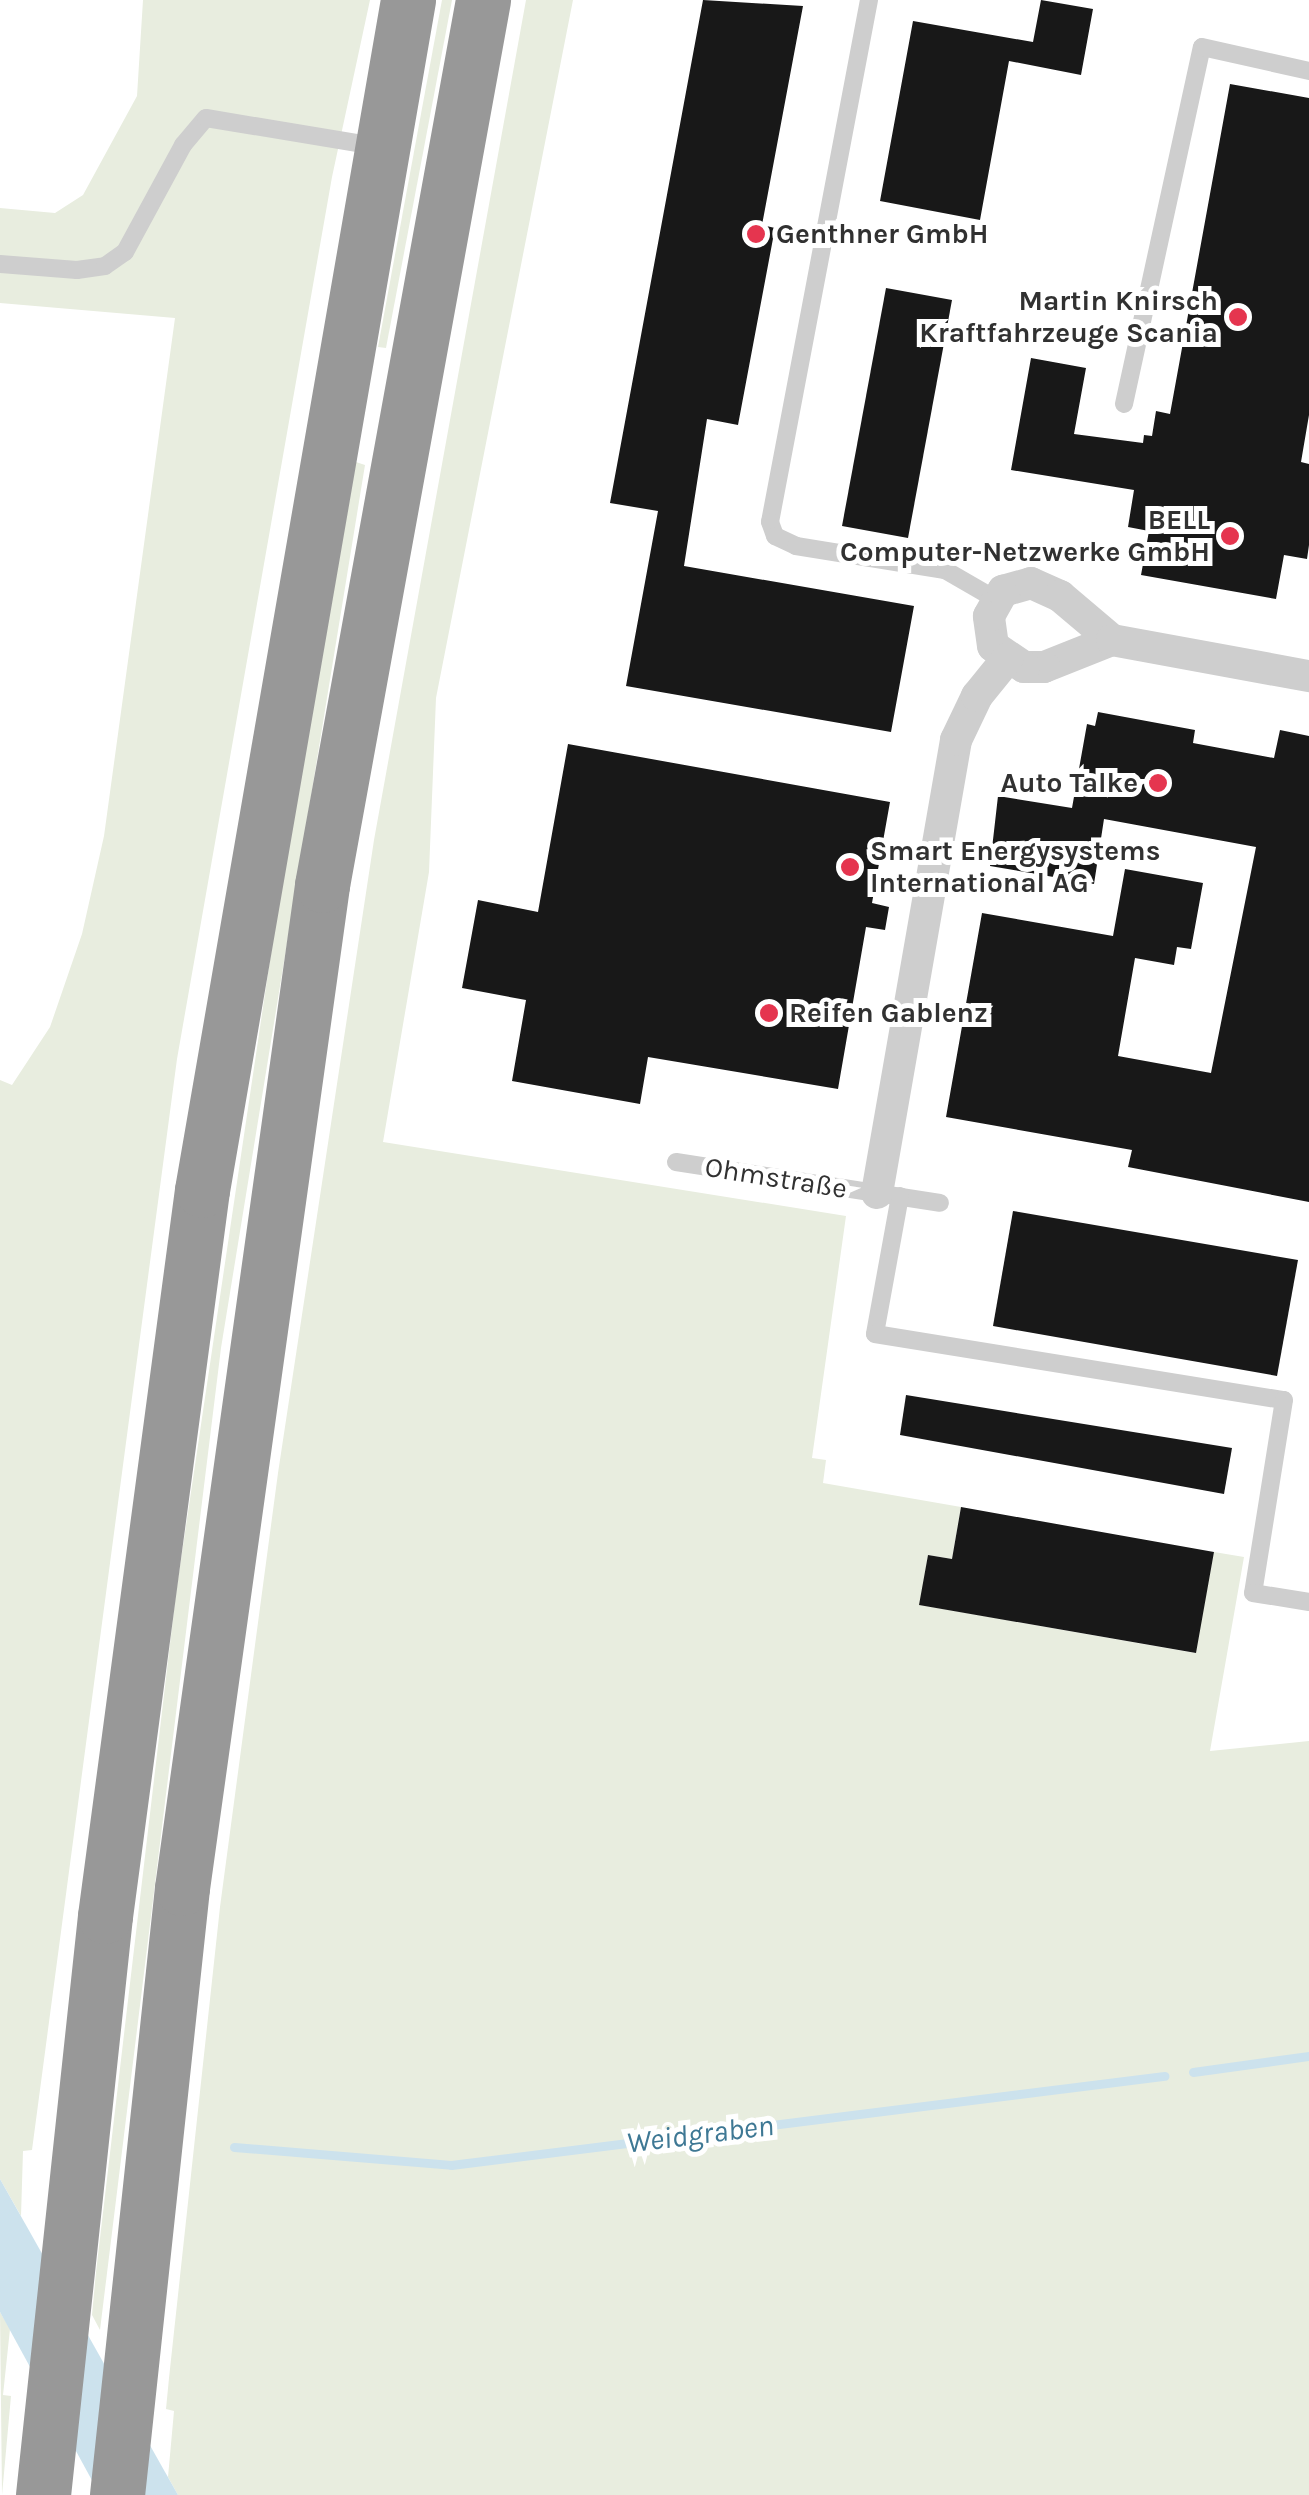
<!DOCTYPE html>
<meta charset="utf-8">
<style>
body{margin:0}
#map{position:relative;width:1309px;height:2495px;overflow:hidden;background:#fff;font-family:Karla,sans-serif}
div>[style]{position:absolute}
.green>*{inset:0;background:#e8eddf}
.water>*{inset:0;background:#cce2ed}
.stream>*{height:9px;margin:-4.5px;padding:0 4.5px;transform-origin:4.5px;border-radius:4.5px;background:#cce2ed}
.building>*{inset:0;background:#181818}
.service>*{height:18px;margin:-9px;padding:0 9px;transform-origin:9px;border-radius:9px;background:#cecece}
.minor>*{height:32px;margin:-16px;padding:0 16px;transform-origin:16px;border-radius:16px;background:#cecece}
.motorway>*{height:55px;margin:-27.5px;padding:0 27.5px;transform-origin:27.5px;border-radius:27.5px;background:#989898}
.dots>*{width:28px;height:28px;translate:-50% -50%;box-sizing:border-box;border:5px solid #fff;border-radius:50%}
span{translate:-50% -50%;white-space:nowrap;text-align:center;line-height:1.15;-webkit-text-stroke:10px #fff;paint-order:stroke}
.poi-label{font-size:28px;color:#313131;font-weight:700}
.left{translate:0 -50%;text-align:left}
.right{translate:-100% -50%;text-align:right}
.street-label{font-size:28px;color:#313131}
.water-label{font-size:30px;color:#3e7894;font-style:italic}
</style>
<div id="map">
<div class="green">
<div style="clip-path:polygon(143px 0,370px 0,332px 177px,177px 1059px,32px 2150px,23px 2151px,21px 2216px,0 2179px,0 1080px,12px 1085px,50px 1027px,82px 934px,104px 836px,175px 318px,0 303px,0 208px,55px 213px,83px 195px,137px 96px)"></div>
<div style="clip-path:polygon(442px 0,452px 0,386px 348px,378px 347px)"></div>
<div style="clip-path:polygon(526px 0,573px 0,436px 698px,429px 872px,383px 1142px,846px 1216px,812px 1458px,826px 1460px,823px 1483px,961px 1507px,952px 1559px,928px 1555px,920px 1605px,1195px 1653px,1214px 1552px,1244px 1557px,1210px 1751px,1309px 1741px,1309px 2495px,178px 2495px,168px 2477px,174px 2411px,166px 2409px,169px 2378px,220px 1907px,278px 1473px,374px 840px)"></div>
<div style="clip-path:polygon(356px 462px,365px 465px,221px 1348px,100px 2330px,92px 2315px,96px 2272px,176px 1593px,274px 933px)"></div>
<div style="clip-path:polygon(0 2312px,10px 2329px,3px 2395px,11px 2396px,2px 2495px)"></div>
</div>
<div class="water">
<div style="clip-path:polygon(0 2179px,178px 2495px,100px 2495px,0 2312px)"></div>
</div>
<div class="stream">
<div style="left:1193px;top:2072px;width:117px;rotate:-7.9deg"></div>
<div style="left:234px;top:2147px;width:218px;rotate:4.7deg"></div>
<div style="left:451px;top:2165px;width:719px;rotate:-7.12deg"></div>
</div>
<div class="building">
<div style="clip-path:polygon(703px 0,803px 6px,762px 225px,775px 228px,738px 425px,707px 419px,684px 566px,914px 606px,891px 732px,626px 686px,658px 511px,610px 503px)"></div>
<div style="clip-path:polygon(1041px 0,1093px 9px,1081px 75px,1009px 61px,980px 220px,880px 201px,913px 21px,1033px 42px)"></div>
<div style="clip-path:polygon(1230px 84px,1309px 98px,1309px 415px,1301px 462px,1309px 464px,1309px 545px,1307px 559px,1284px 555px,1276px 599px,1141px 575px,1149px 531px,1128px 527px,1134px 490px,1011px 470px,1031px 358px,1086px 368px,1074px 434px,1143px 443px,1144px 435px,1152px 436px,1156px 411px,1170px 414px)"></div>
<div style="clip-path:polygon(886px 288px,952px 300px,908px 538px,842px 526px)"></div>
<div style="clip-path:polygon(1098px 712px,1195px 730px,1193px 743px,1274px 758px,1280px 730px,1309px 736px,1309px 1202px,1128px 1167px,1132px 1150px,946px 1117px,982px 913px,1113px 936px,1125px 869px,1203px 883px,1191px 949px,1177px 947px,1174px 965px,1135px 958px,1118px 1056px,1211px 1073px,1256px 847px,1104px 819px,1094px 884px,990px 866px,998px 796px,1072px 808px,1087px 724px,1095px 726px)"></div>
<div style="clip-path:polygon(568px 744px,890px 802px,872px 903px,889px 907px,885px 930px,866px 927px,838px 1089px,648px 1057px,640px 1104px,512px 1081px,526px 1000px,462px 988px,478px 900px,538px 912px)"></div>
<div style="clip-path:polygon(1013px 1211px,1298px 1260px,1277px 1376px,993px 1326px)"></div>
<div style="clip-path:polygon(906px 1395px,1232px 1448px,1224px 1494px,900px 1435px)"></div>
<div style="clip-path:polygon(961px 1507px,1214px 1552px,1196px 1653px,919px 1605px,928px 1555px,952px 1559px)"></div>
</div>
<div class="service">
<div style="left:869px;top:0;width:531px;rotate:100.74deg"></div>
<div style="left:770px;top:522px;width:15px;rotate:70deg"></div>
<div style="left:775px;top:536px;width:23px;rotate:25deg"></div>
<div style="left:796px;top:546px;width:151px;rotate:9.2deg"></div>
<div style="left:945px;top:570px;width:58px;rotate:30.1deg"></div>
<div style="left:0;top:264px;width:77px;rotate:4.5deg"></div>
<div style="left:77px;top:270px;width:28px;rotate:-8deg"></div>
<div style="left:105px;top:266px;width:24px;rotate:-35deg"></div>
<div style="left:125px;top:252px;width:122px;rotate:-61.5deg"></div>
<div style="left:183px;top:145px;width:35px;rotate:-50deg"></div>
<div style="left:206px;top:118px;width:172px;rotate:9.4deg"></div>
<div style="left:1124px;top:404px;width:365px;rotate:-77.7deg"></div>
<div style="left:1202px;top:47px;width:110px;rotate:12.6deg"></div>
<div style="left:676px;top:1162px;width:267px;rotate:8.8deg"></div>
<div style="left:900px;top:1196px;width:140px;rotate:100.3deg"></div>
<div style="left:875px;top:1334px;width:414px;rotate:9.2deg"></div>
<div style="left:1284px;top:1400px;width:195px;rotate:99.1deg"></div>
<div style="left:1253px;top:1593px;width:57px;rotate:9.1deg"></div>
</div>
<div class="minor">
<div style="left:1112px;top:640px;width:73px;rotate:158.3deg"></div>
<div style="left:1044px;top:667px;width:20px;rotate:180deg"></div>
<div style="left:1024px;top:667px;width:37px;rotate:-146deg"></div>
<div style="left:993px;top:646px;width:30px;rotate:-98deg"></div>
<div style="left:989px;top:616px;width:29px;rotate:-61deg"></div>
<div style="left:1003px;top:591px;width:29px;rotate:-16deg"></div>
<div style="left:1031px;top:583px;width:32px;rotate:24deg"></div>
<div style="left:1060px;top:596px;width:68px;rotate:40.2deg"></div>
<div style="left:1112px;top:640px;width:200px;rotate:10.4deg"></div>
<div style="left:877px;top:1193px;width:460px;rotate:-80.1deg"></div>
<div style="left:956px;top:740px;width:49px;rotate:-64.5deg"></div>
<div style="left:977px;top:696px;width:48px;rotate:-51deg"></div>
</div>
<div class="motorway">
<div style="left:43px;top:2495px;width:582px;rotate:-83.89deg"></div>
<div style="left:105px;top:1916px;width:732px;rotate:-82.39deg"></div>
<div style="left:202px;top:1190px;width:1208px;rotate:-80.18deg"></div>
<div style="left:117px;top:2495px;width:610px;rotate:-83.89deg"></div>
<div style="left:182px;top:1888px;width:1013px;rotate:-82.05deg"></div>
<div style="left:322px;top:885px;width:900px;rotate:-79.69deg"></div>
</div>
<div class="dots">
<div style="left:756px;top:234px;background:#e5354f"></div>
<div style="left:1238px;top:317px;background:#e5354f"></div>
<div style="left:1230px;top:536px;background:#e5354f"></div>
<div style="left:1158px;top:783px;background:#e5354f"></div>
<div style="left:850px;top:867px;background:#e5354f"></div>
<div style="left:769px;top:1013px;background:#e5354f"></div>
</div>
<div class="poi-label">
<span class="left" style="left:776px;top:234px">Genthner GmbH</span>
<span class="right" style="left:1218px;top:317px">Martin Knirsch<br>Kraftfahrzeuge Scania</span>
<span class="right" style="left:1210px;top:536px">BELL<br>Computer-Netzwerke GmbH</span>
<span class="right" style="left:1138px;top:783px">Auto Talke</span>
<span class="left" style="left:870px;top:867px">Smart Energysystems<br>International AG</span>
<span class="left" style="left:789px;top:1013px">Reifen Gablenz</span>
</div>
<div class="street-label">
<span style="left:776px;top:1178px;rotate:9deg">Ohmstraße</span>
</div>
<div class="water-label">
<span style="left:700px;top:2134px;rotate:-7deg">Weidgraben</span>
</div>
</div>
